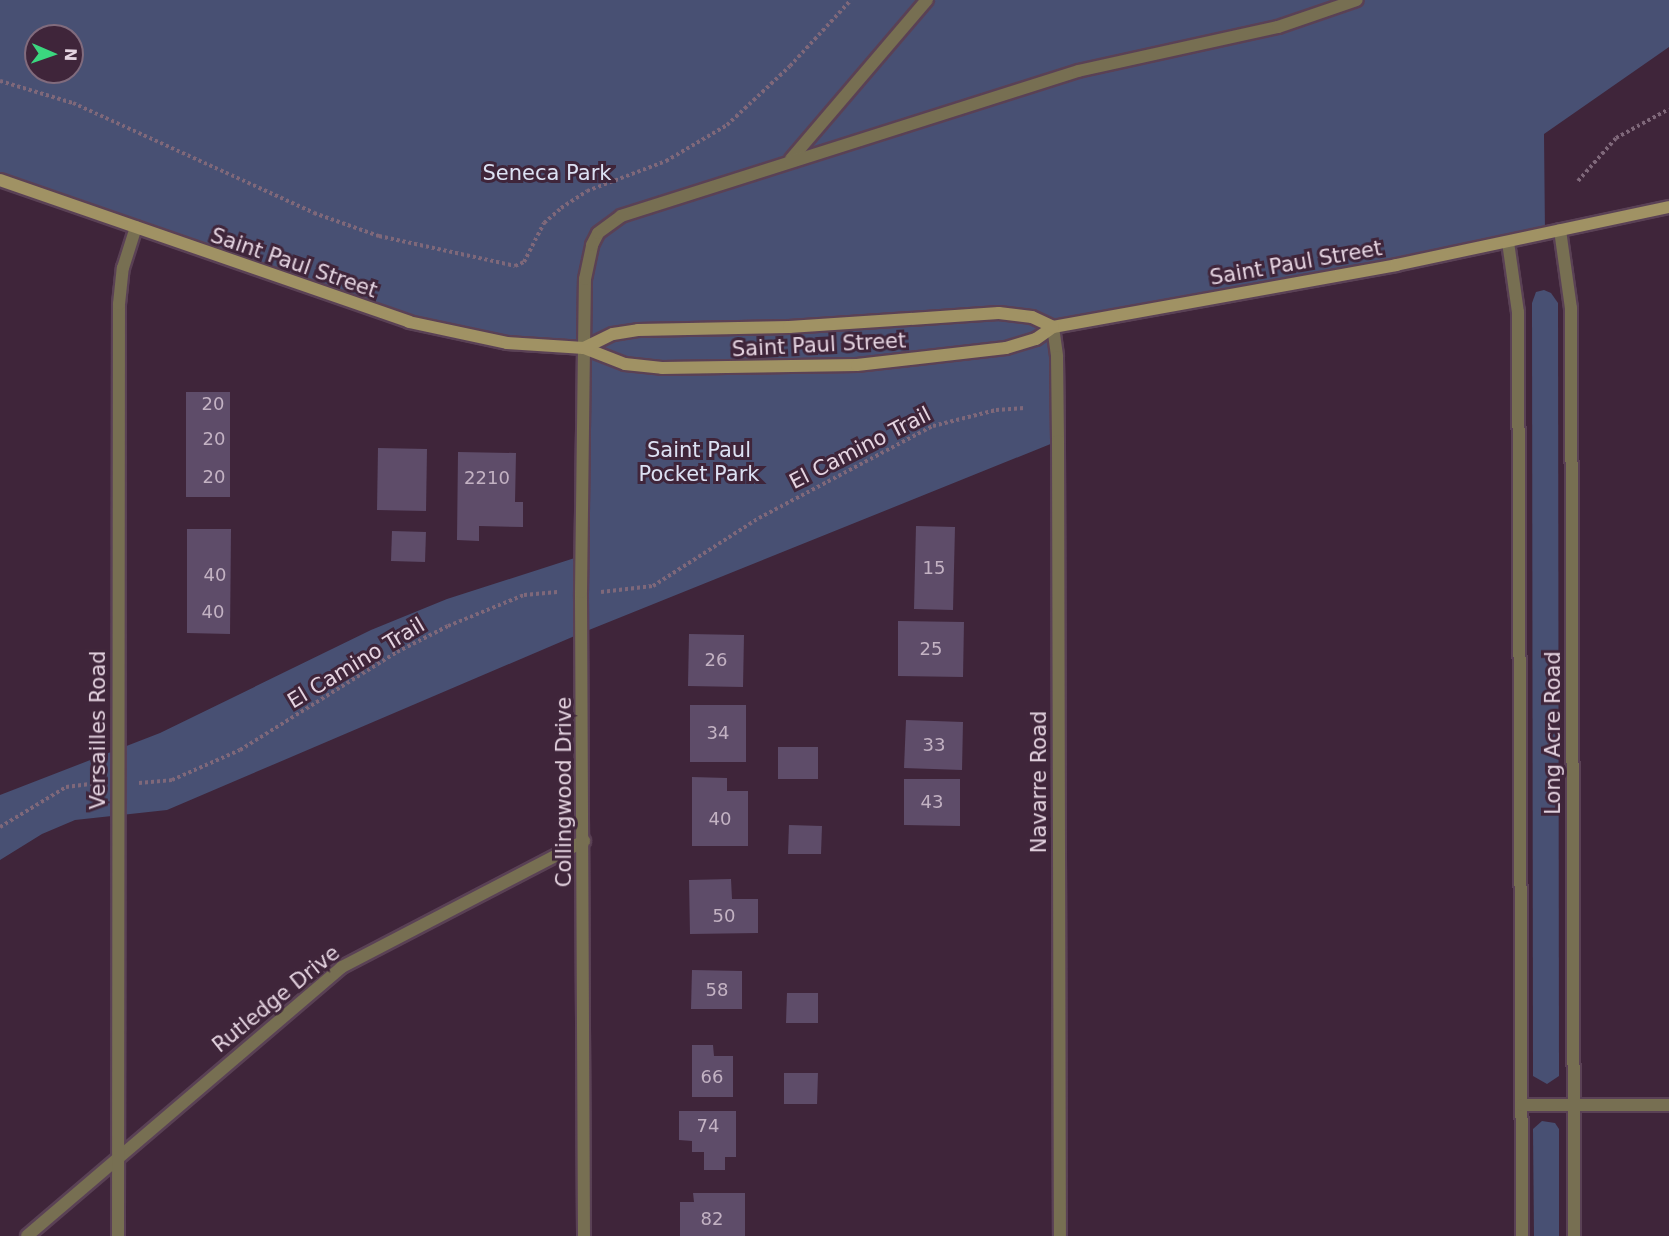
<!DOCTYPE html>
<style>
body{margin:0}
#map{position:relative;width:1669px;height:1236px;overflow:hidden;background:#3f253a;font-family:"DejaVu Sans",sans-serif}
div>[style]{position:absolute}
.green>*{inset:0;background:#485073}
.building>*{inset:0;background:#5e4c69}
.path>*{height:4px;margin-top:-2px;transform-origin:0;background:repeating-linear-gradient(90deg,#7f687a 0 3px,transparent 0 6px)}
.roads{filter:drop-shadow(2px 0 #5a4155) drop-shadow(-2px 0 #5a4155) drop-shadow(0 2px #5a4155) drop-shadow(0 -2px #5a4155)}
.lane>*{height:12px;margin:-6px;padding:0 6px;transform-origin:6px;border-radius:6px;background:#776f52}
.street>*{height:12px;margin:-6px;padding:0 6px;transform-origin:6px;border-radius:6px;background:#776f52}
.secondary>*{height:12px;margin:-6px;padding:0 6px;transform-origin:6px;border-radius:6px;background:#a09264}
span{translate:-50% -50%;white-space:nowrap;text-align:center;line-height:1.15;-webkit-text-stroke:6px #3f253a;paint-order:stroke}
.number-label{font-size:18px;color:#c3b2c3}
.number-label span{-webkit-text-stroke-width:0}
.park-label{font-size:21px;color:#dce1f3}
.street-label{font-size:21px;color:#e5d4e1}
.north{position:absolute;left:24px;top:24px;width:60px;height:60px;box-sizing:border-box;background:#3f253a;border:2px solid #816b7d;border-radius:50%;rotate:92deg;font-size:16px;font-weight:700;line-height:24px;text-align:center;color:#e5d4e1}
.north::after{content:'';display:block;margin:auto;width:21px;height:27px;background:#3bd77f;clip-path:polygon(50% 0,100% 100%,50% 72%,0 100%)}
</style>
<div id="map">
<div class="green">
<div style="clip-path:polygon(evenodd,0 0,1669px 0,1669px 47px,1544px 134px,1545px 234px,1053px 327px,1058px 441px,584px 632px,167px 810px,75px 820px,42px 834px,0 860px,0 795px,160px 733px,371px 630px,447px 599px,584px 555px,584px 348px,463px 335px,0 181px,0 0,36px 36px,72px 36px,72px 72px,36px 72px,36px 36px)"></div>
<div style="clip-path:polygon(1544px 290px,1551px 293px,1558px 303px,1559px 1076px,1547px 1084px,1533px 1076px,1532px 303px,1536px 292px)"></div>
<div style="clip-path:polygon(1542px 1121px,1555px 1123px,1559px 1129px,1559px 1236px,1534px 1236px,1533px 1129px)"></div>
</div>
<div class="building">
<div style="clip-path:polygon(186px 392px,230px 392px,230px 497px,186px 497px)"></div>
<div style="clip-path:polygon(378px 448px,427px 449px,426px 511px,377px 510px)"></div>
<div style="clip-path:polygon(458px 452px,516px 453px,515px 502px,523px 502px,523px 527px,479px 526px,479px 541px,457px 540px)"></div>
<div style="clip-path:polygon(916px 526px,955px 527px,953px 610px,914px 609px)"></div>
<div style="clip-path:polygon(187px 529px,231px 529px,230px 634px,187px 633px)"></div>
<div style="clip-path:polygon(392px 531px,426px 532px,425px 562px,391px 561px)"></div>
<div style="clip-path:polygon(898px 621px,964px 622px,963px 677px,898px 676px)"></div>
<div style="clip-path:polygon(689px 634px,744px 635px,743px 687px,688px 686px)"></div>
<div style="clip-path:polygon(690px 705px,746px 705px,746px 762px,690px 762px)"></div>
<div style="clip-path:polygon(906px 720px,963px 722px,962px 770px,904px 768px)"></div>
<div style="clip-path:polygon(778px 747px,818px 747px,818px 779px,778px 779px)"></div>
<div style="clip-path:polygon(692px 777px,727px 778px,727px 791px,748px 791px,748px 846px,692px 846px)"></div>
<div style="clip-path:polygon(904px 779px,960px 779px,960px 826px,904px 825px)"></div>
<div style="clip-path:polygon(789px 825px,822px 826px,821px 854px,788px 854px)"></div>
<div style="clip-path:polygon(731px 879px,732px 899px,758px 899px,758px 933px,690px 934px,689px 880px)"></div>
<div style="clip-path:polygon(692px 970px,742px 971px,742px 1009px,691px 1009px)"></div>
<div style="clip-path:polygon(787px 993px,818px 993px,818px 1023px,786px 1023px)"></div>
<div style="clip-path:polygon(692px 1045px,713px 1045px,714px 1056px,733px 1056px,733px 1097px,692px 1097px)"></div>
<div style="clip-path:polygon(784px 1073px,818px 1073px,817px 1104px,784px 1104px)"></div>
<div style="clip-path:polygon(679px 1111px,736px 1111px,736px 1157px,725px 1157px,725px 1170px,704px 1170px,704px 1152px,692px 1152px,692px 1141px,679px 1140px)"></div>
<div style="clip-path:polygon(693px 1193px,745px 1193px,745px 1236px,680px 1236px,680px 1202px,694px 1202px)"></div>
</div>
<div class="path">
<div style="left:0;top:81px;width:76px;rotate:16.8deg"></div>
<div style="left:73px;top:103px;width:265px;rotate:24.5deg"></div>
<div style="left:314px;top:213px;width:69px;rotate:19.5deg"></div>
<div style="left:379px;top:236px;width:139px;rotate:12.4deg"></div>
<div style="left:515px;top:266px;width:10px;rotate:-24deg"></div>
<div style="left:524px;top:262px;width:44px;rotate:-62.9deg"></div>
<div style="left:544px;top:223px;width:23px;rotate:-41deg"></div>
<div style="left:561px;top:208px;width:31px;rotate:-33deg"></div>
<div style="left:587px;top:191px;width:85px;rotate:-20.8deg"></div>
<div style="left:666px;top:161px;width:71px;rotate:-30.5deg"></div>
<div style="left:727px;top:125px;width:86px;rotate:-43.1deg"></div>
<div style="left:790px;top:66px;width:90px;rotate:-47.3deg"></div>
<div style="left:1578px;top:181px;width:57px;rotate:-48.5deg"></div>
<div style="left:1616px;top:138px;width:60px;rotate:-28.7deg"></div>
<div style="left:601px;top:592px;width:52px;rotate:-6.6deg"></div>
<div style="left:653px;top:586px;width:126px;rotate:-32.7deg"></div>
<div style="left:759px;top:518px;width:197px;rotate:-27.9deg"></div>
<div style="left:933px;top:426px;width:65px;rotate:-14.3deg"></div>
<div style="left:996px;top:410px;width:29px;rotate:-4deg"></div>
<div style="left:139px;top:783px;width:33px;rotate:-5deg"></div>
<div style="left:172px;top:780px;width:74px;rotate:-23.8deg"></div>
<div style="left:240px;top:750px;width:185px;rotate:-32deg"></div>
<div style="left:397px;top:652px;width:57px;rotate:-27deg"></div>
<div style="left:448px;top:626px;width:82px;rotate:-22.2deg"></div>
<div style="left:524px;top:595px;width:36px;rotate:-5deg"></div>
<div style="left:0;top:827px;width:77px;rotate:-31.2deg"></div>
<div style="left:66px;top:787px;width:32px;rotate:-7deg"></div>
</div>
<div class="roads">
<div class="lane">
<div style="left:791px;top:159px;width:209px;rotate:-49.5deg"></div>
<div style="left:584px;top:348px;width:69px;rotate:-89.2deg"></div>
<div style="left:585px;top:279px;width:35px;rotate:-78deg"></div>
<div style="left:592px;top:245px;width:13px;rotate:-63deg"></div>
<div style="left:598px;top:233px;width:29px;rotate:-36deg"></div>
<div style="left:621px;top:216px;width:479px;rotate:-17.6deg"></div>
<div style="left:1078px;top:71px;width:205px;rotate:-12.4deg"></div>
<div style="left:1278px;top:27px;width:83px;rotate:-18.9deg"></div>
</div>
<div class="street">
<div style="left:1560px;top:230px;width:79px;rotate:82deg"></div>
<div style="left:1571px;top:308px;width:928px;rotate:89.81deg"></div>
<div style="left:1508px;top:242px;width:71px;rotate:81.9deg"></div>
<div style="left:1518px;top:312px;width:924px;rotate:89.75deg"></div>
<div style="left:1053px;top:327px;width:30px;rotate:82deg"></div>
<div style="left:1057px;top:357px;width:84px;rotate:89.3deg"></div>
<div style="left:1058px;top:441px;width:795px;rotate:89.86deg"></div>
<div style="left:1522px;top:1105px;width:147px"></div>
<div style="left:27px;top:1236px;width:414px;rotate:-40.5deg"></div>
<div style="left:342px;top:967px;width:273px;rotate:-27.5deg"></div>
<div style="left:118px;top:1236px;width:932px;rotate:-89.94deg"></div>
<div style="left:119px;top:304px;width:36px;rotate:-84deg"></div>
<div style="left:123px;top:268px;width:43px;rotate:-72.4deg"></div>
<div style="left:584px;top:1236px;width:644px;rotate:-90.27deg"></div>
<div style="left:581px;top:592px;width:244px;rotate:-89.3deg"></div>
</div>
<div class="secondary">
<div style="left:0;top:180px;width:433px;rotate:19.1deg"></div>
<div style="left:409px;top:322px;width:100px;rotate:12.1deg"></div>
<div style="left:507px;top:343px;width:77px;rotate:3.7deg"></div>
<div style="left:584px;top:348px;width:44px;rotate:21.3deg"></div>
<div style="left:625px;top:364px;width:37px;rotate:6deg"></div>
<div style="left:662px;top:368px;width:195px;rotate:-0.9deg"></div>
<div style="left:857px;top:365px;width:150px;rotate:-6.5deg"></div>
<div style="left:1006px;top:348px;width:31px;rotate:-17deg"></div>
<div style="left:1036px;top:339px;width:21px;rotate:-35deg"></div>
<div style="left:1053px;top:327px;width:349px;rotate:-10.2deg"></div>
<div style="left:1396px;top:265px;width:279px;rotate:-12deg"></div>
<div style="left:584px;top:348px;width:32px;rotate:-26deg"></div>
<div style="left:613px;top:334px;width:25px;rotate:-9deg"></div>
<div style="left:638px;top:330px;width:151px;rotate:-1.1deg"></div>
<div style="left:789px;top:327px;width:210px;rotate:-3.8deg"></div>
<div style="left:999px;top:313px;width:33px;rotate:7deg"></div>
<div style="left:1032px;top:317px;width:23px;rotate:25deg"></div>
</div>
</div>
<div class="number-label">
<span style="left:213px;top:404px">20</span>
<span style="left:214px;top:439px">20</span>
<span style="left:214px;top:477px">20</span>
<span style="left:487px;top:478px">2210</span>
<span style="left:934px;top:568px">15</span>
<span style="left:215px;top:575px">40</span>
<span style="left:213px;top:612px">40</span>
<span style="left:931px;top:649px">25</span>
<span style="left:716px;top:660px">26</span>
<span style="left:718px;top:733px">34</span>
<span style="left:934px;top:745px">33</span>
<span style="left:932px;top:802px">43</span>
<span style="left:720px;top:819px">40</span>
<span style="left:724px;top:916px">50</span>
<span style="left:717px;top:990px">58</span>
<span style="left:712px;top:1077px">66</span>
<span style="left:708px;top:1126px">74</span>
<span style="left:712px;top:1219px">82</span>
</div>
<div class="park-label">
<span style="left:547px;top:173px">Seneca Park</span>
<span style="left:699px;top:462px">Saint Paul<br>Pocket Park</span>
</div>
<div class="street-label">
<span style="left:294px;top:263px;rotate:19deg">Saint Paul Street</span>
<span style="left:1296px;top:263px;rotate:-10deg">Saint Paul Street</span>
<span style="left:819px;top:345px;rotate:-3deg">Saint Paul Street</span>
<span style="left:860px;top:448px;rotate:-27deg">El Camino Trail</span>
<span style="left:356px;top:663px;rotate:-31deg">El Camino Trail</span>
<span style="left:98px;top:730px;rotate:-90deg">Versailles Road</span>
<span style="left:1553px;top:733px;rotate:-90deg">Long Acre Road</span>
<span style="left:1039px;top:782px;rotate:-90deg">Navarre Road</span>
<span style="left:564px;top:792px;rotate:-90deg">Collingwood Drive</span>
<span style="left:276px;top:999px;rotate:-39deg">Rutledge Drive</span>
</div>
<div class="north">N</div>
</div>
